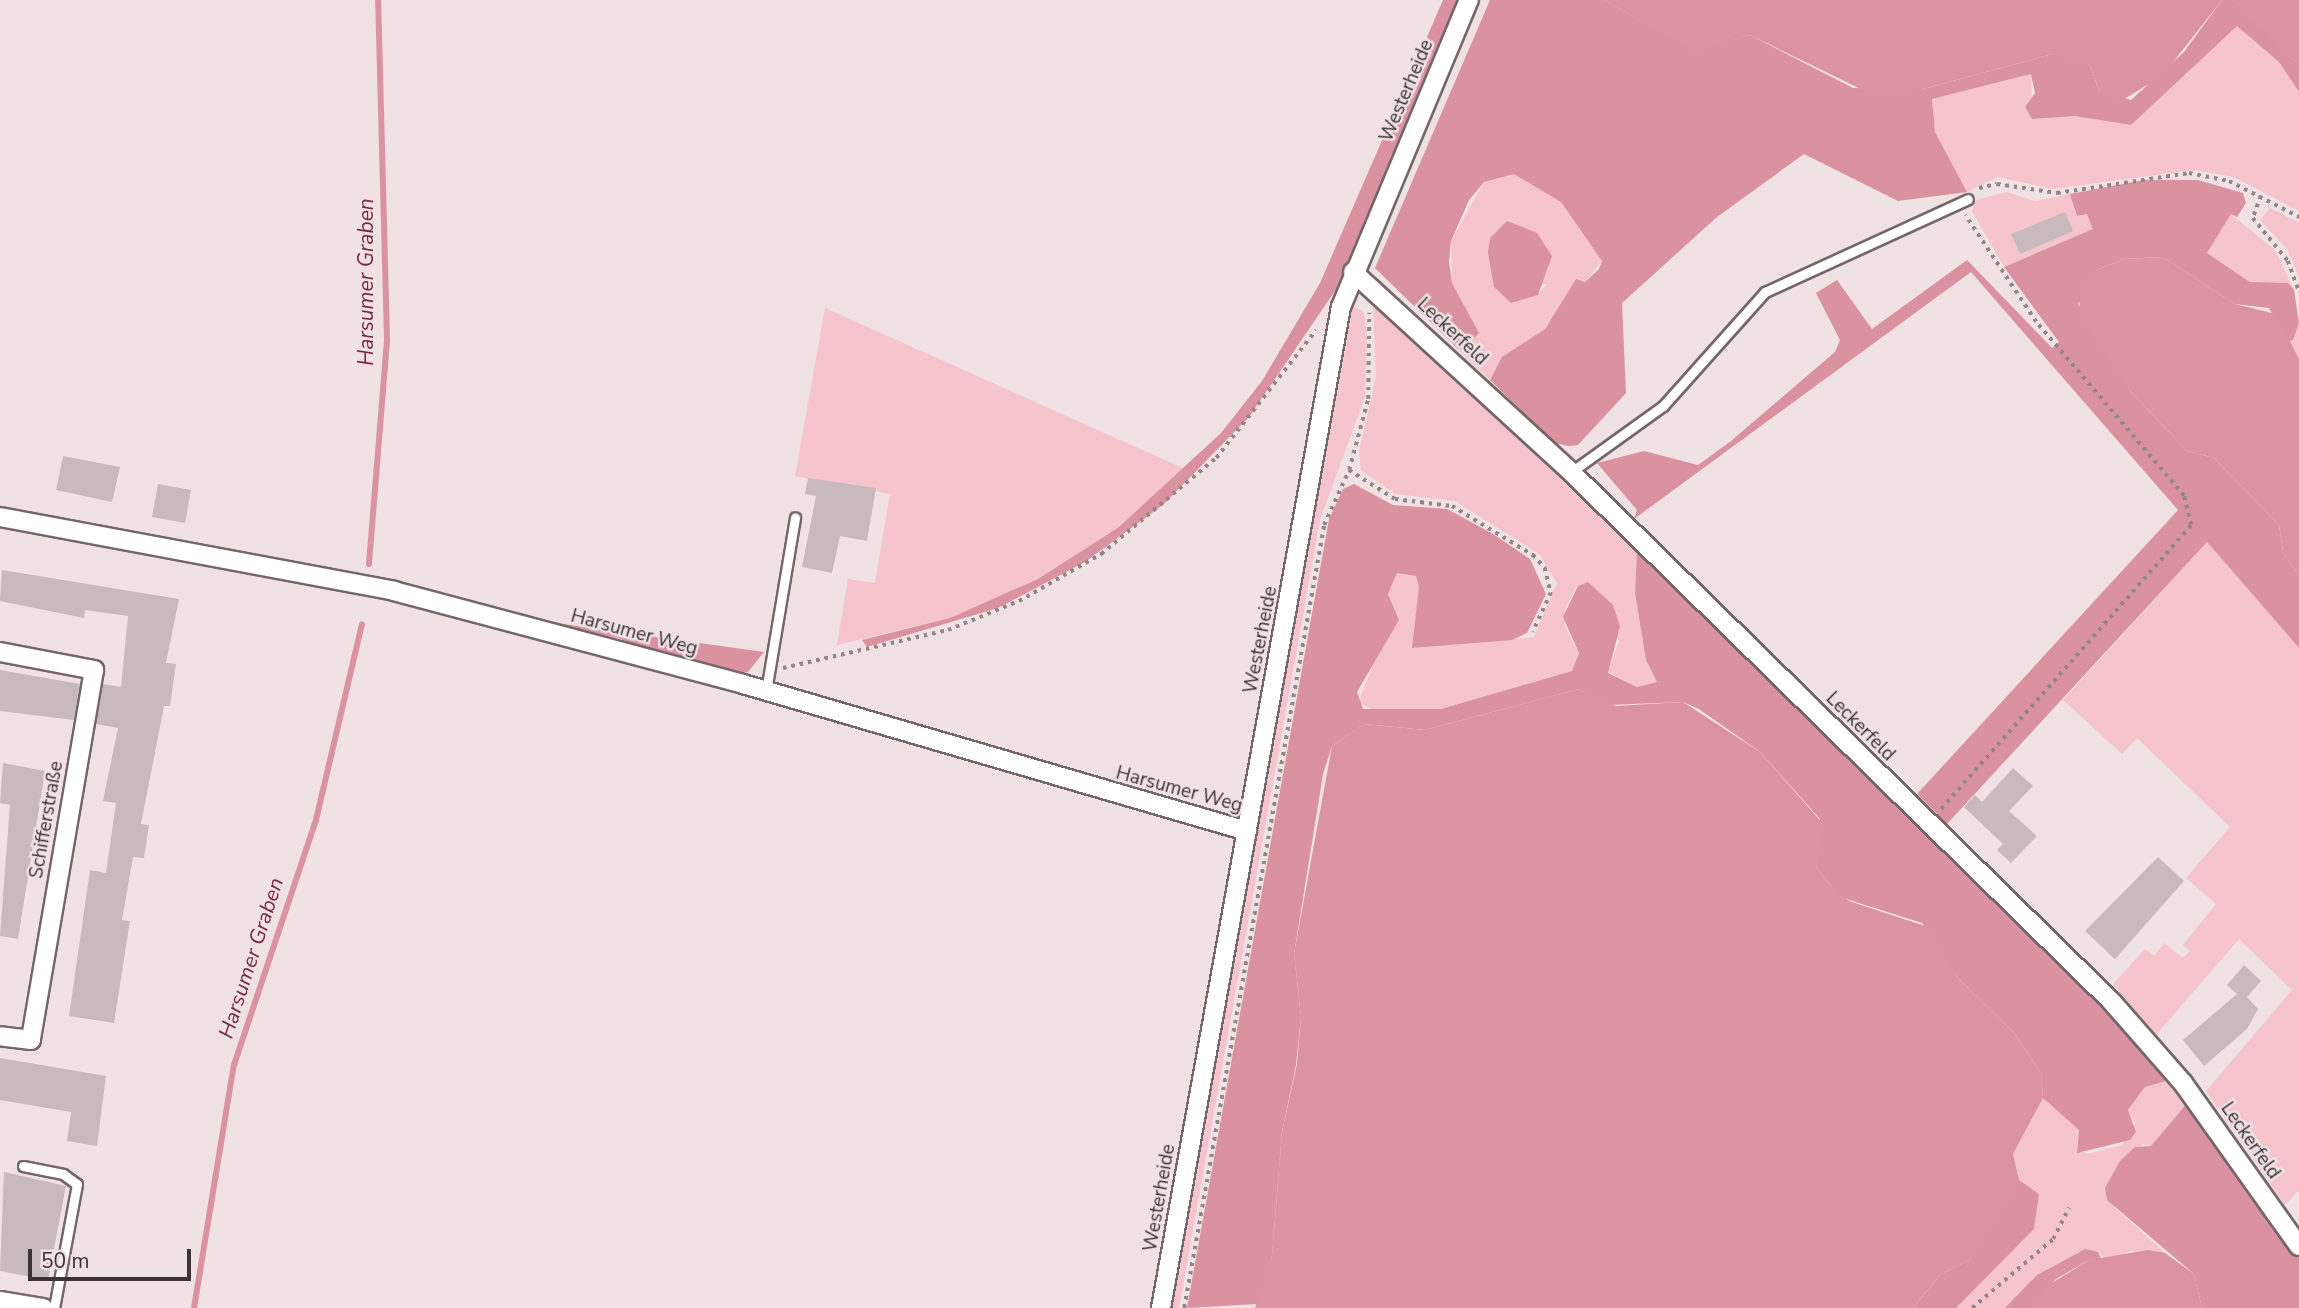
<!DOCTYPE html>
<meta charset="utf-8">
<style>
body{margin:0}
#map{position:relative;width:2299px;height:1308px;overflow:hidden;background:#f0e1e3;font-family:"Nunito Sans",sans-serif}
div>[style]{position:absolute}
.green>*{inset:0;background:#f5c4cd}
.forest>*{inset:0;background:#da92a1}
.water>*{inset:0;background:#db93a1}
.stream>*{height:6px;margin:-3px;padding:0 3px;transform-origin:3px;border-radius:3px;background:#db93a1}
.building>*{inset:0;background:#c8babc}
.path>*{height:3.5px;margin-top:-1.75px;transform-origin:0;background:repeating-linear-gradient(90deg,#918788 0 3.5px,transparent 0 8.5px)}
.roads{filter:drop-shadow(2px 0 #746769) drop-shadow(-2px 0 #746769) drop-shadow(0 2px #746769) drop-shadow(0 -2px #746769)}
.service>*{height:9px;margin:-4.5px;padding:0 4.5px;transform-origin:4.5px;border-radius:4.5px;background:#fff}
.minor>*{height:18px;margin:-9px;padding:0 9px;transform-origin:9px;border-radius:9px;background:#fff}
span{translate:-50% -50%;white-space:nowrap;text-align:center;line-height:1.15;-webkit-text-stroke:5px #f0e1e3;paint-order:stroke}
.street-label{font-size:19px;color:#3a3435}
.water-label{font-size:21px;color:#7b2740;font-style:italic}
.scale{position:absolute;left:28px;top:1249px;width:163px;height:32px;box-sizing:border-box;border:4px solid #3a3435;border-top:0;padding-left:9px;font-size:21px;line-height:24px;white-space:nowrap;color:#3a3435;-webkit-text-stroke:5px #f0e1e3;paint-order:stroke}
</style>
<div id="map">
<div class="green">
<div style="clip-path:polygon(2237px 25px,2279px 62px,2299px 92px,2299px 211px,2234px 177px,2194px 170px,2052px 189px,1998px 177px,1967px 192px,1935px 132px,1932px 99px,2031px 74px,2032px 119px,2075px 116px,2131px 125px)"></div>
<div style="clip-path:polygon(evenodd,1514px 174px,1561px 202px,1602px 261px,1585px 282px,1576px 279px,1545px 329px,1502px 357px,1490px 380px,1458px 349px,1479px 333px,1452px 283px,1451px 241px,1484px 182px,1514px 174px,1547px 284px,1538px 295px,1511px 303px,1494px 287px,1547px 284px)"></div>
<div style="clip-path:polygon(2007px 192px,2035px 201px,2070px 194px,2077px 216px,2087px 214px,2094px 229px,2004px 267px,1972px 211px,1976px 200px)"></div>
<div style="clip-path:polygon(2270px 208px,2299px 223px,2299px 278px,2288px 250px,2260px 220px)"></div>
<div style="clip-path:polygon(2231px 214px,2275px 250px,2294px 290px,2287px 283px,2250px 282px,2207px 253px)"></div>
<div style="clip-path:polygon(1373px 303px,1637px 550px,1635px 593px,1646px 660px,1657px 682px,1637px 687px,1608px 672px,1619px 641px,1577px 586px,1566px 607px,1565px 627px,1579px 653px,1572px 671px,1441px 709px,1380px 713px,1358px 703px,1395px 610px,1388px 594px,1397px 573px,1416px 576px,1419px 587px,1413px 648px,1534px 637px,1557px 583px,1539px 554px,1455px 501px,1395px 494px,1361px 470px,1359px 452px,1376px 377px)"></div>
<div style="clip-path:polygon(1353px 306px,1364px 312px,1367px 333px,1365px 397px,1320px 520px,1179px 1308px,1169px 1308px)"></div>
<div style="clip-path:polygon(825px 308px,1185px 469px,1119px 527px,1038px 579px,950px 618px,837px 645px,848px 579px,875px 583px,890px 494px,795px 476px)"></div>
<div style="clip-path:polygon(2299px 318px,2299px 359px,2286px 342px,2293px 340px)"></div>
<div style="clip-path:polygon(2207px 542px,2299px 648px,2299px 1190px,2285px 1205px,2206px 1091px,2292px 990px,2239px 939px,2156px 1035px,2113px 984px,2145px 949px,2154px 956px,2164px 943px,2183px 958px,2190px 951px,2183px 945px,2216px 904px,2186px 878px,2230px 827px,2137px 738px,2122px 754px,2063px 700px)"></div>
<div style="clip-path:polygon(2170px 1080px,2188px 1102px,2151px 1146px,2143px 1144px,2114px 1207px,2165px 1253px,2130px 1251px,2108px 1262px,2098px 1252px,2079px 1252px,2047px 1269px,2005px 1308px,1956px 1308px,2034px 1229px,2039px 1194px,2019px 1180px,2013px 1154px,2043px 1098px,2079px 1130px,2077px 1149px,2087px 1154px,2122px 1145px,2135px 1123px,2128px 1111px,2145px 1087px)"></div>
</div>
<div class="forest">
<div style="clip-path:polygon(1443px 0,1461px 0,1337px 288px,1249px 417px,1164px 504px,1085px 562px,998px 608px,867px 647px,862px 640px,950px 618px,1038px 579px,1119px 527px,1221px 433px,1262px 381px,1320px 283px)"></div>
<div style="clip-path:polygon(1490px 0,1604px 0,1694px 51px,1750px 35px,1853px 88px,1923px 89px,2052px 54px,2067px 56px,2090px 65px,2099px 91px,2131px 100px,2184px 52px,2222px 0,2232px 0,2299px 65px,2299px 92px,2279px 62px,2237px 26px,2131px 125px,2075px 116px,2032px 119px,2025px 107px,2035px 93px,2031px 74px,1932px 99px,1935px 132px,1967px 192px,1898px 201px,1804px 154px,1717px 217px,1622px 303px,1626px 393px,1578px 445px,1569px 446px,1554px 443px,1490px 380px,1502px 357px,1545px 329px,1576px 279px,1585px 282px,1599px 269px,1602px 261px,1561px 202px,1514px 174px,1484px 182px,1469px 200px,1451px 241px,1449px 262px,1452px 283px,1479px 333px,1465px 349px,1458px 349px,1375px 268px)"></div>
<div style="clip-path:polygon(2144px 180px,2198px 180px,2243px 193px,2246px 203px,2237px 217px,2231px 214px,2207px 253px,2250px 282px,2288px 283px,2294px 290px,2299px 323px,2293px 340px,2286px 342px,2269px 308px,2235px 304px,2163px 257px,2124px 259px,2097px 270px,2078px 304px,2131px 392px,2187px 451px,2214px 458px,2279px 525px,2283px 552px,2299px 576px,2299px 648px,2207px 542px,1947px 824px,1917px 794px,2178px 510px,1971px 272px,1634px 519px,1637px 510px,1597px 463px,1644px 451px,1698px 465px,1731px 441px,1835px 352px,1840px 340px,1816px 293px,1837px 280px,1872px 329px,1967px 260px,2052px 348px,2059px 342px,2004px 267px,2093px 229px,2087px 214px,2077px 216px,2070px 194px)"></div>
<div style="clip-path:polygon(1507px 221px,1537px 233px,1552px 256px,1538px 295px,1511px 303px,1494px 287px,1488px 253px,1490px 238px)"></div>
<div style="clip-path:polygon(1354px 484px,1393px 505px,1447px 509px,1493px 534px,1530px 559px,1546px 594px,1527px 633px,1512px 640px,1412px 648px,1419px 587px,1416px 576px,1397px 573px,1388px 594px,1399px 620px,1357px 692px,1363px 709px,1441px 709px,1572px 671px,1579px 653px,1563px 617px,1578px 586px,1588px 582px,1613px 605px,1620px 626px,1608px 673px,1637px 687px,1657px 682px,1646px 660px,1635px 593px,1637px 550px,2110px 1008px,2170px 1080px,2145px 1087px,2128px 1110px,2136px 1132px,2130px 1140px,2077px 1153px,2079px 1130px,2043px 1098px,2041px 1073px,2014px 1033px,1957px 977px,1922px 923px,1840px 897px,1816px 867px,1820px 819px,1760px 752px,1699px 709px,1683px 702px,1608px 705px,1579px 689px,1425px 730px,1365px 724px,1332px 746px,1323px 774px,1294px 954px,1301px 1016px,1296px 1065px,1282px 1132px,1272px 1256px,1258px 1304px,1187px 1308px,1329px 519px,1343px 489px)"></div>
<div style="clip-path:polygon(514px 617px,764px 652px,748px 672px,716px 674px,618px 638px)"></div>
<div style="clip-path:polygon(2188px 1102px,2299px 1258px,2299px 1308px,2202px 1308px,2194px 1274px,2107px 1200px,2105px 1188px,2120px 1161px,2135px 1147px,2151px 1146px)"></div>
<div style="clip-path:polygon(2019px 1180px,2039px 1194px,2034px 1229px,1956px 1308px,1913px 1308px,1940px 1275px,1969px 1260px)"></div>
<div style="clip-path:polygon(2085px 1249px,2098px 1252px,2102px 1261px,2089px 1260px,2056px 1279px,2030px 1308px,2005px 1308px,2037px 1275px)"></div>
</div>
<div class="water">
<div style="clip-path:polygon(1604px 0,2222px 0,2162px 76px,2119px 102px,2099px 91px,2090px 65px,2052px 54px,1923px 89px,1869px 93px,1750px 35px,1694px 52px)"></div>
<div style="clip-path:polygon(2232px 0,2299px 0,2299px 65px,2241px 12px)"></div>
<div style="clip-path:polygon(2163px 257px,2235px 304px,2276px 314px,2299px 359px,2299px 576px,2283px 552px,2279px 525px,2214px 458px,2187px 451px,2131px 392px,2080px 316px,2079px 293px,2097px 270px,2124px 259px)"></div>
<div style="clip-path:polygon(1579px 689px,1616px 706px,1683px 702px,1760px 752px,1825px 826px,1816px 867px,1832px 887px,1849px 901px,1928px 927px,1957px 977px,2014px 1033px,2041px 1073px,2043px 1098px,2013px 1154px,2019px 1180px,2011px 1198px,1969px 1260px,1940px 1275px,1913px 1308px,1255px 1308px,1272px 1256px,1282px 1132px,1297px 1064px,1301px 1016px,1294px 954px,1332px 746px,1365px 724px,1425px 730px)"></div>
<div style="clip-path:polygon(2148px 1250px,2165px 1253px,2194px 1274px,2202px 1308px,2030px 1308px,2047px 1286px,2089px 1260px)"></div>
</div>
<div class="stream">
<div style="left:369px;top:564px;width:226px;rotate:-85.4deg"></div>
<div style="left:387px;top:339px;width:339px;rotate:-91.5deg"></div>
<div style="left:194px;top:1308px;width:246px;rotate:-80.7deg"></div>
<div style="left:234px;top:1065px;width:258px;rotate:-71.5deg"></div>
<div style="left:316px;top:820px;width:201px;rotate:-76.8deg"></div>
</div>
<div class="building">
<div style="clip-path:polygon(2065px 212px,2073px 231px,2020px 254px,2011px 234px)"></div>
<div style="clip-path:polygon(63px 456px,120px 467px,112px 502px,56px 490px)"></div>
<div style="clip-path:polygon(808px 478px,876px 488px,867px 541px,840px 536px,832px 573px,802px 567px,816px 496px,805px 494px)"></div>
<div style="clip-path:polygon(158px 484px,191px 490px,185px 523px,152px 517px)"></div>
<div style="clip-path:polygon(2px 570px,179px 599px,166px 663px,176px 664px,170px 706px,164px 706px,141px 824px,149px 825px,144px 858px,133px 857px,122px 920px,130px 921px,114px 1023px,69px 1016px,90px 870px,106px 873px,116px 803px,103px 801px,118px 728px,96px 724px,103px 684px,121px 687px,128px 616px,85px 610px,84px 618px,0 601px)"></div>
<div style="clip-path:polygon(0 670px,80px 684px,74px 720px,0 711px)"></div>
<div style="clip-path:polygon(3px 763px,45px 771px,18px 939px,0 936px,10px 805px,0 803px)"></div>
<div style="clip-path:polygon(2013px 768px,2033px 786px,2009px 811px,2037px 836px,2011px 863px,1997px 850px,2003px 844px,1964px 807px,1975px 795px,1982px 802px)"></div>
<div style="clip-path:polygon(2158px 857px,2184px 881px,2115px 959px,2085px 931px)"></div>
<div style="clip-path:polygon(2244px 965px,2261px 981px,2247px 997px,2258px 1009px,2247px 1029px,2204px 1066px,2183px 1040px,2237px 994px,2227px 985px)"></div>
<div style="clip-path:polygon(0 1058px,106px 1076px,97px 1146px,67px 1141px,71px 1112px,0 1100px)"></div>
<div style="clip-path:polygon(4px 1172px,66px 1186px,48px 1280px,0 1271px)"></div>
</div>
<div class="path">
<div style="left:1979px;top:188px;width:18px;rotate:-13deg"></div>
<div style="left:1997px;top:184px;width:61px;rotate:8.5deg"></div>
<div style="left:2057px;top:193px;width:134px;rotate:-8.6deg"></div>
<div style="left:2189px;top:173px;width:41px;rotate:11.3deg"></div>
<div style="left:2229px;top:181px;width:79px;rotate:27.2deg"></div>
<div style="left:2261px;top:196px;width:23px;rotate:110deg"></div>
<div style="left:2253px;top:218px;width:55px;rotate:50.9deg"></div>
<div style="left:2288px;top:261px;width:32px;rotate:70deg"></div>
<div style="left:1349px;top:470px;width:54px;rotate:32.2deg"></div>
<div style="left:1395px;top:499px;width:57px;rotate:7deg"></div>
<div style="left:1452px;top:506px;width:95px;rotate:31.2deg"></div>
<div style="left:1533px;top:555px;width:18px;rotate:47deg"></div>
<div style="left:1545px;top:568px;width:26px;rotate:77deg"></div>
<div style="left:1551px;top:593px;width:43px;rotate:114.8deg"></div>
<div style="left:783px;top:668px;width:169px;rotate:-13deg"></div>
<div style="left:948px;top:630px;width:77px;rotate:-22.2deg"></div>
<div style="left:1019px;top:601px;width:95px;rotate:-29.8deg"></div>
<div style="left:1101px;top:554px;width:150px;rotate:-39.9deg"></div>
<div style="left:1216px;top:458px;width:162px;rotate:-52deg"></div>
<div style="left:1941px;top:809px;width:378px;rotate:-48.6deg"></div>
<div style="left:2191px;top:525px;width:30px;rotate:-104deg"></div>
<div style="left:2184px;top:496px;width:228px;rotate:-130.4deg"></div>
<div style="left:2036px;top:322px;width:128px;rotate:-123.6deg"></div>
<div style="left:1184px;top:1308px;width:795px;rotate:-79.86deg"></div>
<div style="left:1324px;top:525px;width:60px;rotate:-65.6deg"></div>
<div style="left:1349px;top:470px;width:73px;rotate:-75deg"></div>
<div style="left:1368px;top:399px;width:86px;rotate:-89.3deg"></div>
<div style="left:1972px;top:1308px;width:106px;rotate:-40.4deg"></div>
<div style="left:2053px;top:1239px;width:35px;rotate:-63deg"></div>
</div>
<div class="roads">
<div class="service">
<div style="left:1571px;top:472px;width:113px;rotate:-35.7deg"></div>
<div style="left:1663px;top:406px;width:153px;rotate:-48.2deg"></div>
<div style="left:1765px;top:292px;width:223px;rotate:-24.6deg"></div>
<div style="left:766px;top:691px;width:176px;rotate:-80.5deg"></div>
<div style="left:23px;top:1166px;width:41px;rotate:11.3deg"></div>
<div style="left:63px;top:1174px;width:17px;rotate:36deg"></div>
<div style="left:77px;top:1184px;width:126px;rotate:100.5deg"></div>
</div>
<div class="minor">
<div style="left:1353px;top:272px;width:296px;rotate:42.5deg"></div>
<div style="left:1571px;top:472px;width:757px;rotate:44.41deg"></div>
<div style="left:2112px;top:1002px;width:108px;rotate:48.8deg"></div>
<div style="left:2183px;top:1083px;width:200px;rotate:54.6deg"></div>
<div style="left:0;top:517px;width:401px;rotate:10.6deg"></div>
<div style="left:394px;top:591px;width:361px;rotate:14.9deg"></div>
<div style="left:743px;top:684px;width:525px;rotate:16.26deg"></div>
<div style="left:0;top:652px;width:96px;rotate:10.8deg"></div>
<div style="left:94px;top:670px;width:375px;rotate:99.7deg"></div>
<div style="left:31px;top:1040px;width:31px;rotate:-173deg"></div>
<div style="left:0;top:1301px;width:44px;rotate:9.2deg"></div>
<div style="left:1161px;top:1308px;width:1017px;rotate:-79.81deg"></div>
<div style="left:1341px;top:307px;width:333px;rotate:-67.4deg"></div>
</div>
</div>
<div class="street-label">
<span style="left:1407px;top:91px;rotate:-67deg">Westerheide</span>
<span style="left:1452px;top:332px;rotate:43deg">Leckerfeld</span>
<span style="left:634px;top:633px;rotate:15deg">Harsumer Weg</span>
<span style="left:1261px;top:640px;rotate:-79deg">Westerheide</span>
<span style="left:1860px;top:727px;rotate:45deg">Leckerfeld</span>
<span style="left:1179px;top:790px;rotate:15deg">Harsumer Weg</span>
<span style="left:47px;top:820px;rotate:-80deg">Schifferstraße</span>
<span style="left:2250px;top:1141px;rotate:55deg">Leckerfeld</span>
<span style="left:1160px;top:1198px;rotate:-80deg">Westerheide</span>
</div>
<div class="water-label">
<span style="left:366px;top:282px;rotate:-90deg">Harsumer Graben</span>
<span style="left:251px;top:958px;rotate:-72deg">Harsumer Graben</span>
</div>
<div class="scale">50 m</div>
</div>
